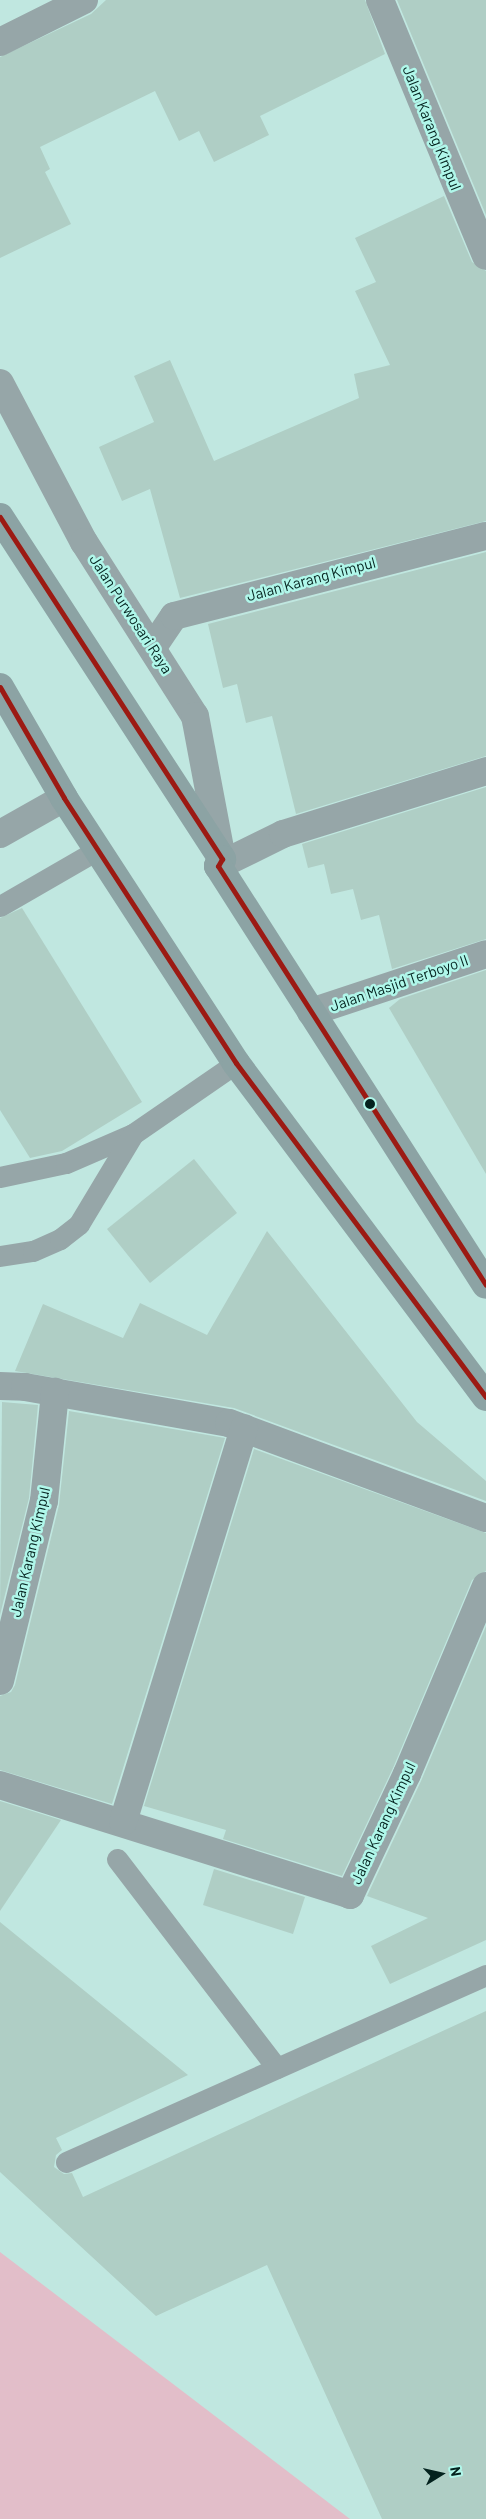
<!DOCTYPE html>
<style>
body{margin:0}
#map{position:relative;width:486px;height:2519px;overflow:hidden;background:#c0e7e0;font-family:Barlow,sans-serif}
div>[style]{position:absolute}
.water>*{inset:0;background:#e2bec9}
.building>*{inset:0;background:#afcec5}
.lane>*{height:21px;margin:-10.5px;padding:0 10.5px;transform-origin:10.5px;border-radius:10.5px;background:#96a6a8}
.street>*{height:28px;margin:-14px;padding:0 14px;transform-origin:14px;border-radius:14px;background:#96a6a8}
.highway>*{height:28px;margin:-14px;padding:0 14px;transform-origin:14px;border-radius:14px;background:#8ca3a4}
.bus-1>*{height:5px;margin:-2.5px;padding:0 2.5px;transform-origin:2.5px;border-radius:2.5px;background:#9c1a13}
.dots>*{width:14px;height:14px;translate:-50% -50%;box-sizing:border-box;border:2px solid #b0f7ea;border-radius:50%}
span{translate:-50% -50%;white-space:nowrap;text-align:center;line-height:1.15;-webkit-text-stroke:5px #b0f7ea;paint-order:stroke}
.street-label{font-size:15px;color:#04221e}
.north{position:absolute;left:416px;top:2449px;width:50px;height:50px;-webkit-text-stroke:4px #b0f7ea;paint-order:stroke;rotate:80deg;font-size:14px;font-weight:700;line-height:20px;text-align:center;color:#04221e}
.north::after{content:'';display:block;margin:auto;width:18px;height:22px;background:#04221e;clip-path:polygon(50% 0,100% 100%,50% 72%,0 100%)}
</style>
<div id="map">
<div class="water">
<div style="clip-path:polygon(0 2252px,350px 2519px,0 2519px)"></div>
</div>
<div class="building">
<div style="clip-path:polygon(106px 0,365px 0,385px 54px,260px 116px,269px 135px,214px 162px,199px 131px,179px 141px,155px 91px,40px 147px,50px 169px,45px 172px,71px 224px,0 258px,0 57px,91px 14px)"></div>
<div style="clip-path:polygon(397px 0,486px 0,486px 215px)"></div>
<div style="clip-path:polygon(444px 196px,472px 262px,486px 271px,486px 521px,180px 598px,150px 489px,122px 501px,99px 447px,154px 422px,134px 376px,170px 360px,214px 461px,359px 398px,354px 374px,390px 365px,355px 291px,376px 282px,355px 238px)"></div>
<div style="clip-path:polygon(486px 552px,486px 756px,296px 814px,272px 716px,246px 723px,237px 684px,223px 688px,208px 624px)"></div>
<div style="clip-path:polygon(486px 787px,486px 939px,392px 969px,379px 915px,361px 920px,353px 889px,331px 894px,324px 864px,308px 868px,302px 844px)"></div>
<div style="clip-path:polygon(22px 908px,142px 1102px,62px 1151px,30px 1158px,0 1110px,0 918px)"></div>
<div style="clip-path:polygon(486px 970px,486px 1174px,389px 1008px,400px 999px)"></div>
<div style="clip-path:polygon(194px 1159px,237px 1213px,150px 1283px,107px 1229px)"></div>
<div style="clip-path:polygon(267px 1231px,417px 1422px,486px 1481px,486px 1501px,234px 1408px,15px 1371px,43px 1304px,123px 1338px,140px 1303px,207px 1335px)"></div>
<div style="clip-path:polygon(2px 1402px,38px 1405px,29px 1498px,0 1615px)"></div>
<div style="clip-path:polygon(69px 1411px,225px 1438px,112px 1804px,0 1770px,0 1696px,11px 1692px,15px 1685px,59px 1505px)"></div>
<div style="clip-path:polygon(254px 1449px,486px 1533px,486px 1571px,472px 1580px,393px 1768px,342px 1876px,223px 1839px,226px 1830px,144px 1806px)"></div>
<div style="clip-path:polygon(486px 1626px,486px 1940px,390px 1984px,371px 1946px,428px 1918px,367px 1896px,421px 1781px)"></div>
<div style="clip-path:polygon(0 1801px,61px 1820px,0 1911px)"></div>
<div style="clip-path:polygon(214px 1869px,305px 1897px,293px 1934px,203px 1905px)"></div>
<div style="clip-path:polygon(0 1922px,188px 2075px,56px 2138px,62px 2150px,56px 2155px,54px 2167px,64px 2174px,72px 2173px,83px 2197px,486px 2011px,486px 2519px,382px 2519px,267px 2265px,156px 2316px,0 2172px)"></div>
</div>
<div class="lane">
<div style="left:0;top:906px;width:112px;rotate:-30deg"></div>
<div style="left:0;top:1177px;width:67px;rotate:-12deg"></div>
<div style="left:66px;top:1163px;width:73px;rotate:-23.4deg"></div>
<div style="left:133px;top:1134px;width:125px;rotate:-34.6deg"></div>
<div style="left:0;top:1256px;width:33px;rotate:-9deg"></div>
<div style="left:33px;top:1251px;width:30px;rotate:-24deg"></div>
<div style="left:60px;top:1239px;width:24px;rotate:-38deg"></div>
<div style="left:79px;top:1224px;width:105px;rotate:-59deg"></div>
<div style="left:117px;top:1859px;width:263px;rotate:52.6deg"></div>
<div style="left:66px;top:2162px;width:460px;rotate:-24deg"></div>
</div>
<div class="street">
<div style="left:380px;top:0;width:277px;rotate:67.5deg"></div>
<div style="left:0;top:42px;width:94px;rotate:-26.6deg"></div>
<div style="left:0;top:383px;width:180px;rotate:62.2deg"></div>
<div style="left:84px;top:542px;width:206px;rotate:57.5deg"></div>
<div style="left:195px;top:716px;width:146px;rotate:79.3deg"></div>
<div style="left:153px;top:647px;width:37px;rotate:-56deg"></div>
<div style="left:174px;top:616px;width:322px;rotate:-14.4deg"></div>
<div style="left:0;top:834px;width:73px;rotate:-29.4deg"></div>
<div style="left:218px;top:866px;width:72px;rotate:-26.2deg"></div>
<div style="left:283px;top:834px;width:213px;rotate:-17.2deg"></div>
<div style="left:311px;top:1012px;width:184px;rotate:-18.3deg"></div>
<div style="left:0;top:1386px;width:25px;rotate:2deg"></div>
<div style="left:25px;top:1387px;width:207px;rotate:10deg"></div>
<div style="left:229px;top:1423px;width:274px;rotate:20.3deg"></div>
<div style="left:0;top:1681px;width:185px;rotate:-76.3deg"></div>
<div style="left:44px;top:1501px;width:110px;rotate:-84.2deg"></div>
<div style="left:0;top:1785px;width:367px;rotate:17.4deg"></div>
<div style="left:350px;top:1895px;width:134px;rotate:-64.8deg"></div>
<div style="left:407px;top:1774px;width:204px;rotate:-67.2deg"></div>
<div style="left:123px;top:1822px;width:412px;rotate:-72.9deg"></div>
</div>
<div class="highway">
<div style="left:0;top:517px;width:408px;rotate:57deg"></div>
<div style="left:222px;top:859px;width:8px;rotate:120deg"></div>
<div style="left:218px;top:866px;width:497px;rotate:57.4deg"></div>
<div style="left:0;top:687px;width:128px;rotate:60deg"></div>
<div style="left:64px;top:798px;width:316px;rotate:57deg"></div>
<div style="left:236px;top:1063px;width:417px;rotate:53.2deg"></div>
</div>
<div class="bus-1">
<div style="left:0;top:517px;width:408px;rotate:57deg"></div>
<div style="left:222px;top:859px;width:8px;rotate:120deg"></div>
<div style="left:218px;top:866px;width:497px;rotate:57.4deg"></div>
<div style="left:0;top:687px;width:128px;rotate:60deg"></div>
<div style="left:64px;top:798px;width:316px;rotate:57deg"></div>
<div style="left:236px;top:1063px;width:417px;rotate:53.2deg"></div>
</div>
<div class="dots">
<div style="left:370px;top:1104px;background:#04221e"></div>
</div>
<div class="street-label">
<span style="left:432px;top:128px;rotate:68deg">Jalan Karang Kimpul</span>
<span style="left:311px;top:579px;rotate:-15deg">Jalan Karang Kimpul</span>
<span style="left:131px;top:614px;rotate:57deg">Jalan Purwosari Raya</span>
<span style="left:399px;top:983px;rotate:-19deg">Jalan Masjid Terboyo II</span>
<span style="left:30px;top:1552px;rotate:-77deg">Jalan Karang Kimpul</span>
<span style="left:383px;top:1823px;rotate:-65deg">Jalan Karang Kimpul</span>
</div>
<div class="north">N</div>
</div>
